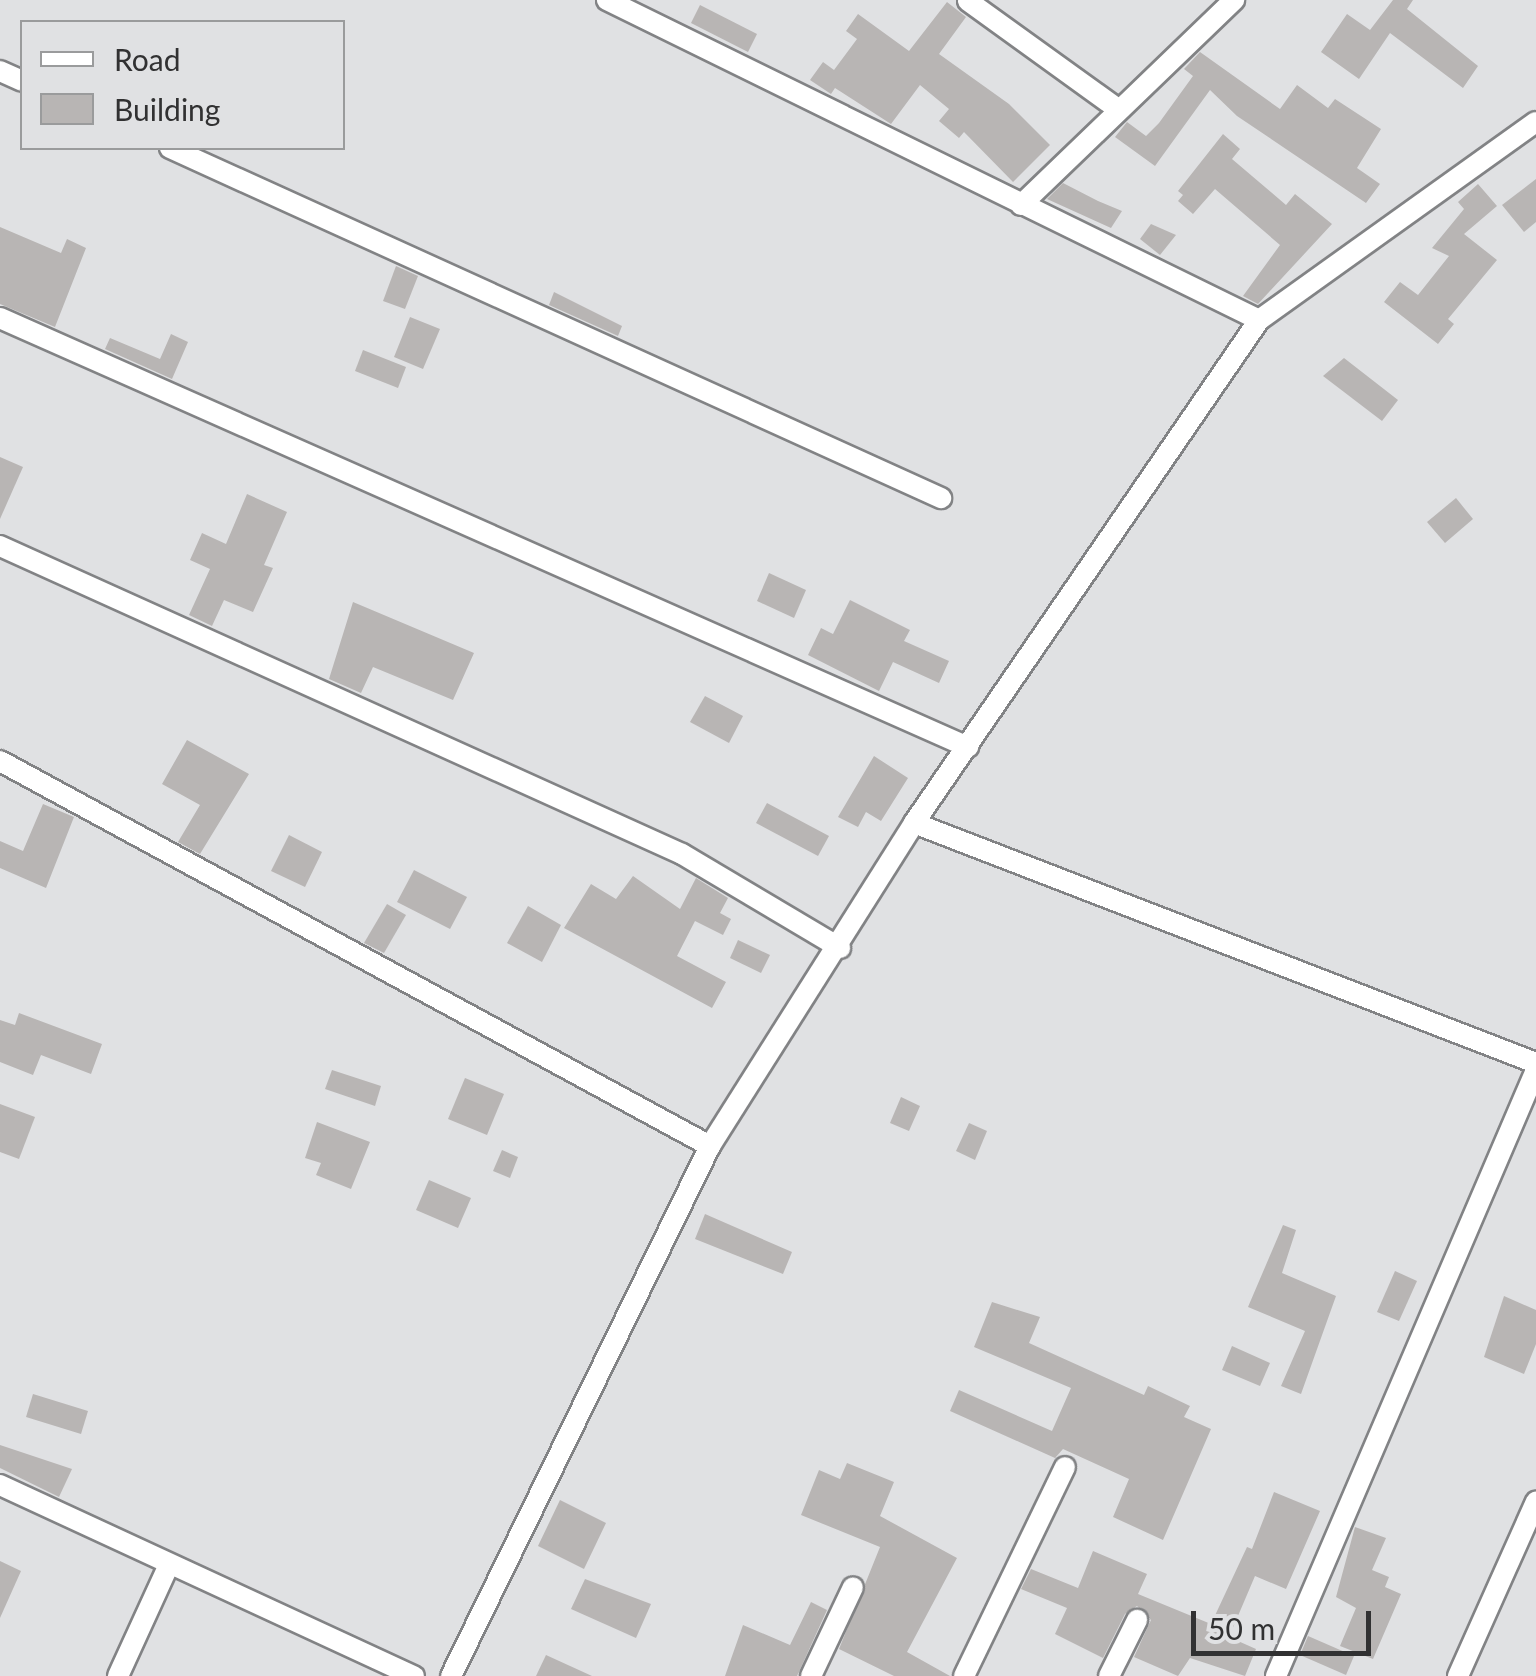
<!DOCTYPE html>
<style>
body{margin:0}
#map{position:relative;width:1536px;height:1676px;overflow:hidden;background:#e0e1e3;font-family:Lato,sans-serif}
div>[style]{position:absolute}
.building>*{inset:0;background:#b8b5b4}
.roads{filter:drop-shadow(2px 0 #828385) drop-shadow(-2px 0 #828385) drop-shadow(0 2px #828385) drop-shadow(0 -2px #828385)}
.minor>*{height:20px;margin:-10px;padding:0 10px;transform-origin:10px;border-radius:10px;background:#fff}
span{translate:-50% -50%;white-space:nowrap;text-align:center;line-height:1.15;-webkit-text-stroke:8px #e0e1e3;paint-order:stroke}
.legend{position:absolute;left:20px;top:20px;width:325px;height:130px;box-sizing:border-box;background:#e0e1e3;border:2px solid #9a9b9c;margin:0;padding:12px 18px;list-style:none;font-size:30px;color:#313132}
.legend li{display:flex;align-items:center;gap:20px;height:50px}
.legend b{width:50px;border:2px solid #9a9b9c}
.scale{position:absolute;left:1191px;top:1611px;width:180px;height:45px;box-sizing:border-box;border:5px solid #313132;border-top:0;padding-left:12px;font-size:30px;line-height:35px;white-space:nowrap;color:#313132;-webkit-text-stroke:8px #e0e1e3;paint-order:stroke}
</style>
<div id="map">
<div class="building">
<div style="clip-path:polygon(1393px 0,1413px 0,1407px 9px,1478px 66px,1463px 88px,1390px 33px,1359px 79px,1321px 52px,1347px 14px,1370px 30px)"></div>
<div style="clip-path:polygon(947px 2px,966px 17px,939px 54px,1009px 104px,1050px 145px,1013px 182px,964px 132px,959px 138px,939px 121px,949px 109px,920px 85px,891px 124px,835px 88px,831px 94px,810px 80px,823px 62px,834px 70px,857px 39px,846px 31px,858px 14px,909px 51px)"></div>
<div style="clip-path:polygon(700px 5px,757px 34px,748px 52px,691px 23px)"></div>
<div style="clip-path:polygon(1200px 52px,1280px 109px,1297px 85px,1328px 108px,1335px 99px,1381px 129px,1357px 168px,1380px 184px,1366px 203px,1237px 116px,1210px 90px,1155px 166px,1115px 137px,1127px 122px,1146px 136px,1159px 123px,1193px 76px,1184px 69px)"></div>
<div style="clip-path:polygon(1223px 134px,1240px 149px,1232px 159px,1286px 205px,1295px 194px,1332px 224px,1258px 304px,1243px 296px,1280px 245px,1215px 189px,1193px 214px,1178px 201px,1183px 195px,1178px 191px)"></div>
<div style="clip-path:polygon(1536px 179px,1536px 222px,1524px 232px,1502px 205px)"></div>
<div style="clip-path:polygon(1063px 183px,1098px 201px,1122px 211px,1111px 228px,1047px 199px)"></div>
<div style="clip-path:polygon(1478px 184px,1497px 206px,1464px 234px,1497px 260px,1448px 319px,1454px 324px,1438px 344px,1384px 302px,1400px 282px,1418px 295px,1449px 256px,1432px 248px,1464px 209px,1458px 202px)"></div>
<div style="clip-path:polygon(1151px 224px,1176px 235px,1160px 255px,1140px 239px)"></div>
<div style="clip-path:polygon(0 227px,61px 253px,67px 239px,86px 248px,55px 327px,0 304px)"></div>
<div style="clip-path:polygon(396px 266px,418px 276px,405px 309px,383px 301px)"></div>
<div style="clip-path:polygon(554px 292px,622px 326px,618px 336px,549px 305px)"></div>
<div style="clip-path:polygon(410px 317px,440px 329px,423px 369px,394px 357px)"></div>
<div style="clip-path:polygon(171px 334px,188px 342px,172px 379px,105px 349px,110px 338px,160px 359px)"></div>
<div style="clip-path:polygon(363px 350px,406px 367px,398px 388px,355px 371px)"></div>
<div style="clip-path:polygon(1344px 358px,1398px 400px,1382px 421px,1323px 376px)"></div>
<div style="clip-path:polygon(0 457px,23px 467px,0 519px)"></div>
<div style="clip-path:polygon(247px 494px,287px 512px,264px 565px,273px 568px,253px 612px,224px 600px,212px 626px,189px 615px,210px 569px,190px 560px,202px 533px,226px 544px)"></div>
<div style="clip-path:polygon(1456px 498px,1473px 519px,1445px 543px,1427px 522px)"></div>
<div style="clip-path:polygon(769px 573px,806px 590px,794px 618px,757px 601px)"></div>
<div style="clip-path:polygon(850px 600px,910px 630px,904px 641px,949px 661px,939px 683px,893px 662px,879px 691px,808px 655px,821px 628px,833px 634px)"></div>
<div style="clip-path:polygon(353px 602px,474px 653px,453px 700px,373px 667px,361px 693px,329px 679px)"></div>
<div style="clip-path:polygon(705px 696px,743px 716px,729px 743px,690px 722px)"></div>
<div style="clip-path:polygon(187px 740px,249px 774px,200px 854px,178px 842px,200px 805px,162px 784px)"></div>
<div style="clip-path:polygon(874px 756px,908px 778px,881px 821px,866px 812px,858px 827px,838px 817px)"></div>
<div style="clip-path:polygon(767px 803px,829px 836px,818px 856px,756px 823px)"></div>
<div style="clip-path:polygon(43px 804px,74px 817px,46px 888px,0 868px,0 841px,23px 851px)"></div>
<div style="clip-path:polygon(289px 835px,322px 852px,305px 887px,271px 871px)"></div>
<div style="clip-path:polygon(414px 870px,467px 897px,450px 929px,397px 902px)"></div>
<div style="clip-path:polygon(633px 876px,680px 909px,696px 878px,728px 898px,720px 913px,731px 919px,723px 935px,695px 921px,677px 956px,726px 982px,712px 1008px,564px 928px,591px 884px,616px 899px)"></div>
<div style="clip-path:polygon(387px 904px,406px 915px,384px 953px,364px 943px)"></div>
<div style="clip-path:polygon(528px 906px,561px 925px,542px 962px,507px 943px)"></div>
<div style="clip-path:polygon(738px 940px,770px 955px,761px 973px,730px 958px)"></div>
<div style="clip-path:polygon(19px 1013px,102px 1044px,91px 1074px,41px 1055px,33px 1075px,0 1062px,0 1020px,15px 1025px)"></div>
<div style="clip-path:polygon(332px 1070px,381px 1086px,375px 1106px,325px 1089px)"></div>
<div style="clip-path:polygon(465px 1078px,504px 1094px,487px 1135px,448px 1119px)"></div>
<div style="clip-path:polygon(901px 1097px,920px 1106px,909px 1131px,890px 1123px)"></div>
<div style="clip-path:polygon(0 1104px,35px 1117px,19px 1159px,0 1152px)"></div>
<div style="clip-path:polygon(317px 1122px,370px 1142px,351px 1189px,316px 1175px,321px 1163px,305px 1158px)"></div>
<div style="clip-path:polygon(969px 1123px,987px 1131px,975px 1160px,956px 1151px)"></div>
<div style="clip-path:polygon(502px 1150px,518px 1157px,510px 1178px,493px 1171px)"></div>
<div style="clip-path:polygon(429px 1180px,471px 1198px,458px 1228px,416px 1210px)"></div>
<div style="clip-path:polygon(705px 1214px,792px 1252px,783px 1274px,695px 1239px)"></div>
<div style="clip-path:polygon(1283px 1225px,1296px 1230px,1282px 1273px,1336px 1296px,1301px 1394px,1281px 1386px,1305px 1331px,1248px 1307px)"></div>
<div style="clip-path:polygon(1395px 1271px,1417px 1281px,1399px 1321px,1377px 1312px)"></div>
<div style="clip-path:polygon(1504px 1296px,1536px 1310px,1536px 1344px,1524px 1374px,1484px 1357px)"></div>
<div style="clip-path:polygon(992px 1302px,1040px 1317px,1029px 1343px,1144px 1395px,1148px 1386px,1190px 1406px,1184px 1417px,1211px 1429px,1163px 1540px,1113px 1517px,1129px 1479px,1063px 1449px,1055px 1458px,950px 1411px,959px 1390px,1052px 1431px,1071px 1388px,974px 1347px)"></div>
<div style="clip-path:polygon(1232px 1346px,1270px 1363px,1260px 1386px,1222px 1370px)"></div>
<div style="clip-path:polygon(33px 1394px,88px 1411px,81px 1434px,26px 1417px)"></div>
<div style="clip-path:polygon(0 1445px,72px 1469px,59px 1497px,0 1468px)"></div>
<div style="clip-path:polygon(847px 1463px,894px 1482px,880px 1516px,957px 1558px,907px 1652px,950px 1676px,894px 1676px,839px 1649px,880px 1547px,801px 1515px,819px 1470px,840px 1479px)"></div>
<div style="clip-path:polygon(1274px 1492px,1320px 1511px,1286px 1589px,1255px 1576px,1229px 1637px,1256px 1649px,1245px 1676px,1190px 1658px,1178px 1676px,1134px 1657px,1151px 1620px,1137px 1606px,1125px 1614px,1103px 1658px,1055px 1634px,1067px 1608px,1021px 1589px,1031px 1569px,1078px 1588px,1093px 1551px,1147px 1574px,1138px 1594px,1211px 1624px,1247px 1547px,1252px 1549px)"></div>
<div style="clip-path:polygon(560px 1500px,606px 1523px,584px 1569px,538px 1546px)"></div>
<div style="clip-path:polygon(1355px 1527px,1386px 1538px,1372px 1570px,1389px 1577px,1385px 1587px,1401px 1594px,1373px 1659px,1340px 1646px,1356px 1608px,1336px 1597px)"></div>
<div style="clip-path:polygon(0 1561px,21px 1571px,0 1618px)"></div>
<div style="clip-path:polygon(585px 1579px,651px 1604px,636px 1638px,571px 1609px)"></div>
<div style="clip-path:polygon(811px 1602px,827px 1610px,797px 1676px,725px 1676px,743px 1625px,790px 1645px)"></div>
<div style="clip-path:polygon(1308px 1636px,1354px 1656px,1346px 1675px,1300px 1655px)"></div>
<div style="clip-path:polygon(546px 1655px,592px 1676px,536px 1676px)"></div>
</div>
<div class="roads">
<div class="minor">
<div style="left:607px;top:0;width:726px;rotate:26.14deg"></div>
<div style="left:968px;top:1px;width:185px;rotate:35.8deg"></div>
<div style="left:0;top:71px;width:24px;rotate:24deg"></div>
<div style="left:170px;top:148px;width:847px;rotate:24.42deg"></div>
<div style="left:1021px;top:205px;width:296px;rotate:-43.9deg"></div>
<div style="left:0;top:318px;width:1059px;rotate:23.9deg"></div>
<div style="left:0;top:546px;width:748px;rotate:24.3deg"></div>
<div style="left:682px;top:854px;width:184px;rotate:30.7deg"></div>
<div style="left:0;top:761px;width:808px;rotate:28.47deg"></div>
<div style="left:914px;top:823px;width:667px;rotate:21.1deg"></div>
<div style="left:0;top:1485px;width:456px;rotate:24.8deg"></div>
<div style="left:118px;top:1676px;width:120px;rotate:-65.4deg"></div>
<div style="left:451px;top:1676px;width:590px;rotate:-63.96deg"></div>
<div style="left:710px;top:1146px;width:382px;rotate:-57.7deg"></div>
<div style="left:914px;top:823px;width:610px;rotate:-55.55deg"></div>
<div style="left:1259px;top:320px;width:340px;rotate:-35.6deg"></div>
<div style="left:811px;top:1676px;width:98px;rotate:-64.7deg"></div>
<div style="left:964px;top:1676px;width:232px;rotate:-64.2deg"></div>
<div style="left:1109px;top:1676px;width:63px;rotate:-63.4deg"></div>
<div style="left:1276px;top:1676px;width:659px;rotate:-66.78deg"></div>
<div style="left:1458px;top:1676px;width:191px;rotate:-65.9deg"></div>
</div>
</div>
<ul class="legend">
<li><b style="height:12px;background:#fff"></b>Road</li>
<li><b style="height:28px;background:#b8b5b4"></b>Building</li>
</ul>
<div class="scale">50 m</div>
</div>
